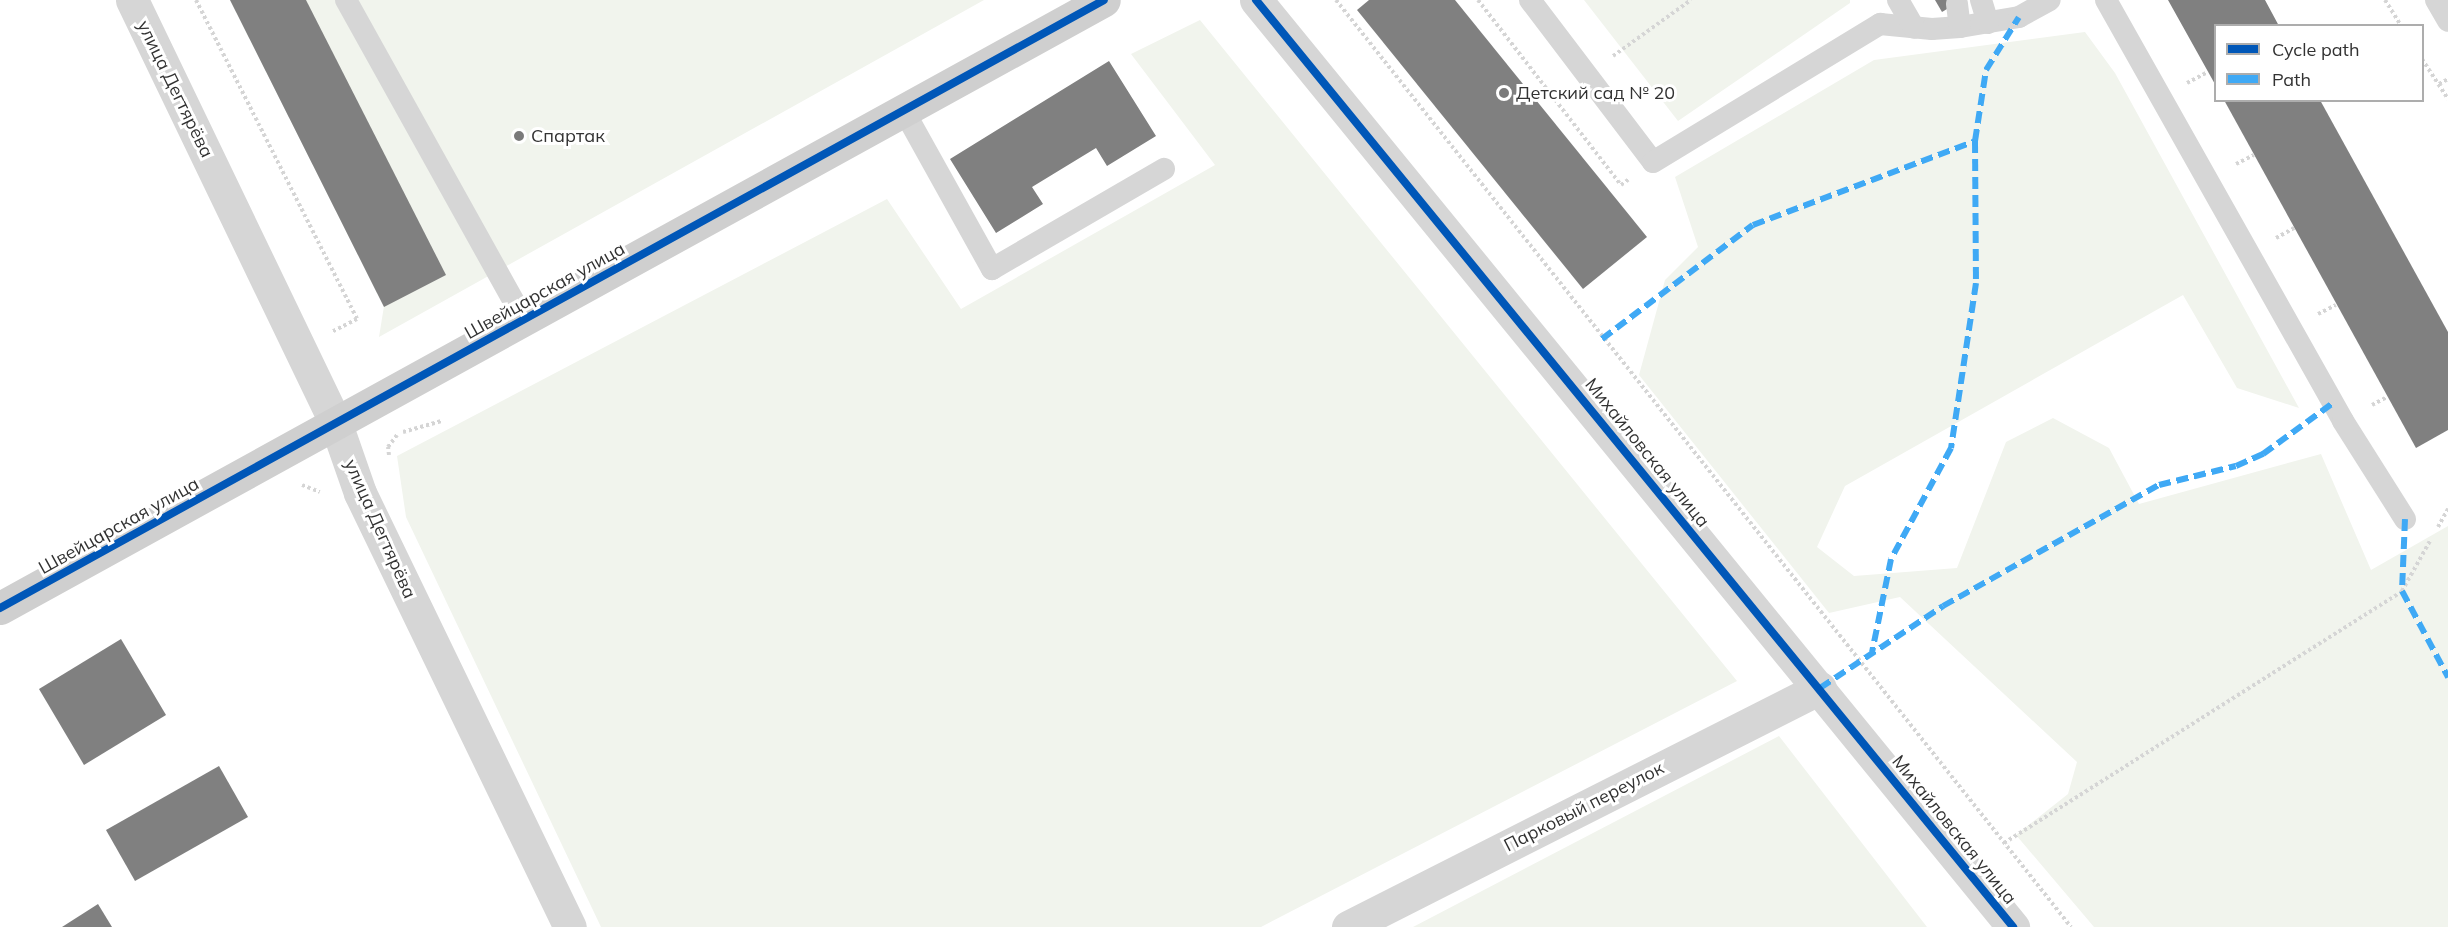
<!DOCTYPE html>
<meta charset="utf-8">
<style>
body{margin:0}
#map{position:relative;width:2448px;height:927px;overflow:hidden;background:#fff;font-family:Mulish,sans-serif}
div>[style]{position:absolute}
.green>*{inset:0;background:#f1f4ed}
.building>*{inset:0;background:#808080}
.path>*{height:4px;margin-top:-2px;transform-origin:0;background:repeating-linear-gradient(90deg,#d5d5d5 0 3px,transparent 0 6px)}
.lane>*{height:22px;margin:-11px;padding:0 11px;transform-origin:11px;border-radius:11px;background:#d6d6d6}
.street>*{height:33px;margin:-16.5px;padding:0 16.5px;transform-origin:16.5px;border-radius:16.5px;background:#d6d6d6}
.secondary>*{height:33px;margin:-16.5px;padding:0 16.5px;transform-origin:16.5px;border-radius:16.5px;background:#cfcfcf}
.quiet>*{height:6px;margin-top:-3px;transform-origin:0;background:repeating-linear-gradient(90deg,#3fa9f5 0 12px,transparent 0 18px)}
.cycleway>*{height:8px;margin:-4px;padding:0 4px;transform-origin:4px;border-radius:4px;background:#0057b8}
.dots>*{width:16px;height:16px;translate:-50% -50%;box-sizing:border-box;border:3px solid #fff;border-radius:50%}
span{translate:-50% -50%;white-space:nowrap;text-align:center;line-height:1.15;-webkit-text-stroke:6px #fff;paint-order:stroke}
.street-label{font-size:18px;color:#323232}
.poi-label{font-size:18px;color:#323232}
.left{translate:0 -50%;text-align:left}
.legend{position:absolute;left:2214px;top:24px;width:210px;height:78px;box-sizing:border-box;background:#fff;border:2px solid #adadad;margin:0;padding:8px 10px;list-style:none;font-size:18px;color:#323232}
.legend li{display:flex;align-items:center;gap:12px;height:30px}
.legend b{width:30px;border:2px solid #adadad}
</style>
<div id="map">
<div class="green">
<div style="clip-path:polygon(230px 0,984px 0,379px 337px,384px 306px)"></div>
<div style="clip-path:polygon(1584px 0,1850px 0,1850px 3px,1678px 121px)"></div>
<div style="clip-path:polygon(1200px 20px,1737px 681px,1261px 927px,601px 927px,406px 517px,397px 456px,887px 199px,961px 309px,1215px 165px,1131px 54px)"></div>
<div style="clip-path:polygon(2085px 32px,2115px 73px,2299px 408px,2237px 388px,2183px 295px,1845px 486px,1817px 547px,1854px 576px,1957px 568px,2006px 442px,2053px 418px,2109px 448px,2139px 504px,2321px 454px,2371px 570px,2448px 526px,2448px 927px,2094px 927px,2016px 835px,2068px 794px,2077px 762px,1900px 597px,1829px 613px,1639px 375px,1665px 280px,1698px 247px,1675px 177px,1874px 60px)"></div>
<div style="clip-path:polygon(1779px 736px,1927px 927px,1413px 927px)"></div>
</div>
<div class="building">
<div style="clip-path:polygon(230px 0,306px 0,446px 275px,384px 307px)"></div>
<div style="clip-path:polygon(1369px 0,1455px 0,1647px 237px,1583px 289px,1357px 10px)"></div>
<div style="clip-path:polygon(1935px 0,1962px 0,1942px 12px)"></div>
<div style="clip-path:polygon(2168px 0,2265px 0,2279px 26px,2216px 26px,2216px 86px)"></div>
<div style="clip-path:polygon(1109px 61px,1156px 136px,1107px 166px,1096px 148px,1032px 187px,1043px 204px,996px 233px,950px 159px)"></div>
<div style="clip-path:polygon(2224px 100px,2320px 100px,2448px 332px,2448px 430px,2416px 448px)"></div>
<div style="clip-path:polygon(121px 639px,166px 715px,84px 765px,39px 689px)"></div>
<div style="clip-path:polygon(219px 766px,248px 817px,135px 881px,106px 830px)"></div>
<div style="clip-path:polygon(98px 904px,112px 927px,62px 927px)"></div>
</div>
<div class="path">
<div style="left:196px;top:0;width:357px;rotate:63.2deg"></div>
<div style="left:357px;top:319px;width:27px;rotate:153deg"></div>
<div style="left:1336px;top:0;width:1183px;rotate:51.59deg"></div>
<div style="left:1478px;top:0;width:234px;rotate:52.3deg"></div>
<div style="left:1621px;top:185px;width:9px;rotate:-36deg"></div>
<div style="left:2385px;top:0;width:31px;rotate:58deg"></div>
<div style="left:1613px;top:56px;width:96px;rotate:-35.7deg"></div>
<div style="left:2422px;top:59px;width:48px;rotate:57deg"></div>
<div style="left:2187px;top:83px;width:24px;rotate:-28deg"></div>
<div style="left:2439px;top:84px;width:10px;rotate:-29deg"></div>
<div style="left:2236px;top:164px;width:20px;rotate:-27deg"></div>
<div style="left:2276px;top:238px;width:21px;rotate:-29deg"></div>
<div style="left:2318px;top:314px;width:20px;rotate:-27deg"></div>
<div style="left:2372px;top:405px;width:17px;rotate:-28deg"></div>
<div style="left:403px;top:432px;width:40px;rotate:-16deg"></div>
<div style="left:389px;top:455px;width:8px;rotate:-97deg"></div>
<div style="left:388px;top:447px;width:15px;rotate:-53deg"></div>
<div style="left:302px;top:485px;width:19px;rotate:21deg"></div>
<div style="left:2438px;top:527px;width:21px;rotate:-61deg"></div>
<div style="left:2004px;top:843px;width:471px;rotate:-32.3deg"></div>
<div style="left:2402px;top:591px;width:57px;rotate:-60.8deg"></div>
</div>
<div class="lane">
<div style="left:346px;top:0;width:366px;rotate:60.9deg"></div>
<div style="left:1530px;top:0;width:203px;rotate:52.8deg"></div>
<div style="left:1653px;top:162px;width:266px;rotate:-31.3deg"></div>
<div style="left:1880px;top:24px;width:52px;rotate:5.5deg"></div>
<div style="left:1932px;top:29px;width:28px;rotate:-4deg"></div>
<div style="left:1960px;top:27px;width:60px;rotate:-9.6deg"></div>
<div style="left:2019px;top:17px;width:35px;rotate:-29deg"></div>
<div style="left:1898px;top:0;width:32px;rotate:60deg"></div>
<div style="left:1981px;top:0;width:24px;rotate:73deg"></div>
<div style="left:2106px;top:0;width:483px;rotate:60.6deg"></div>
<div style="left:2343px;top:421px;width:116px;rotate:57.7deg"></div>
<div style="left:2436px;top:0;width:24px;rotate:60deg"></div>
<div style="left:1957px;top:4px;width:23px;rotate:83deg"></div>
<div style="left:904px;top:111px;width:181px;rotate:60.9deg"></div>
<div style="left:992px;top:269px;width:199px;rotate:-30.2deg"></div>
</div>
<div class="street">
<div style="left:132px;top:0;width:471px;rotate:64.3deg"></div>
<div style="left:336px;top:424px;width:73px;rotate:70.8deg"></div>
<div style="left:360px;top:493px;width:482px;rotate:64.2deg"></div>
<div style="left:1256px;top:0;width:1197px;rotate:50.76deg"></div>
<div style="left:1348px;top:927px;width:529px;rotate:-26.86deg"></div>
</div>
<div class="secondary">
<div style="left:0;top:608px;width:1260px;rotate:-28.84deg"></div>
</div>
<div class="quiet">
<div style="left:1975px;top:141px;width:72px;rotate:-81.2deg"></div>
<div style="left:1986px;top:70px;width:62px;rotate:-58.1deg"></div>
<div style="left:1602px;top:339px;width:189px;rotate:-37.1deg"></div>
<div style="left:1753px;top:225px;width:237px;rotate:-20.7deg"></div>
<div style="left:1975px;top:141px;width:142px;rotate:89.6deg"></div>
<div style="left:1976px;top:283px;width:167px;rotate:98.6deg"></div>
<div style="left:1951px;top:448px;width:126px;rotate:118.4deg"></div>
<div style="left:1891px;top:559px;width:95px;rotate:101.5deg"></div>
<div style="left:2405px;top:519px;width:72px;rotate:92.4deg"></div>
<div style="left:2402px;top:591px;width:98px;rotate:61.9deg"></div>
<div style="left:1820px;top:688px;width:148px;rotate:-33.7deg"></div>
<div style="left:1943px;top:606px;width:248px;rotate:-29.3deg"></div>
<div style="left:2159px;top:485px;width:79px;rotate:-13.9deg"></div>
<div style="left:2236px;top:466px;width:30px;rotate:-24deg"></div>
<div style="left:2263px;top:454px;width:87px;rotate:-36.1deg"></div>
</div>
<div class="cycleway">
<div style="left:1256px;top:0;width:1197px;rotate:50.76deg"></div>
<div style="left:0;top:608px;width:1260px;rotate:-28.84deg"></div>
</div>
<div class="dots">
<div style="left:1504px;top:93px;background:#7a7a7a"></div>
<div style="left:519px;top:136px;background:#7a7a7a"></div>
</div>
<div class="street-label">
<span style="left:175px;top:89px;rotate:64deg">улица Дегтярёва</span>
<span style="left:545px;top:291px;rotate:-29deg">Швейцарская улица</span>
<span style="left:1647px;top:453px;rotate:51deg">Михайловская улица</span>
<span style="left:119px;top:526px;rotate:-29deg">Швейцарская улица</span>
<span style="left:380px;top:529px;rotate:66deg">улица Дегтярёва</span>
<span style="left:1584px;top:807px;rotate:-27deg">Парковый переулок</span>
<span style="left:1954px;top:830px;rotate:51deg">Михайловская улица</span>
</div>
<div class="poi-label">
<span class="left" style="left:1516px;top:93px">Детский сад № 20</span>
<span class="left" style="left:531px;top:136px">Спартак</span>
</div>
<ul class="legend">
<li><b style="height:8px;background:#0057b8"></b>Cycle path</li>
<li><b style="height:8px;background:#3fa9f5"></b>Path</li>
</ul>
</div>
